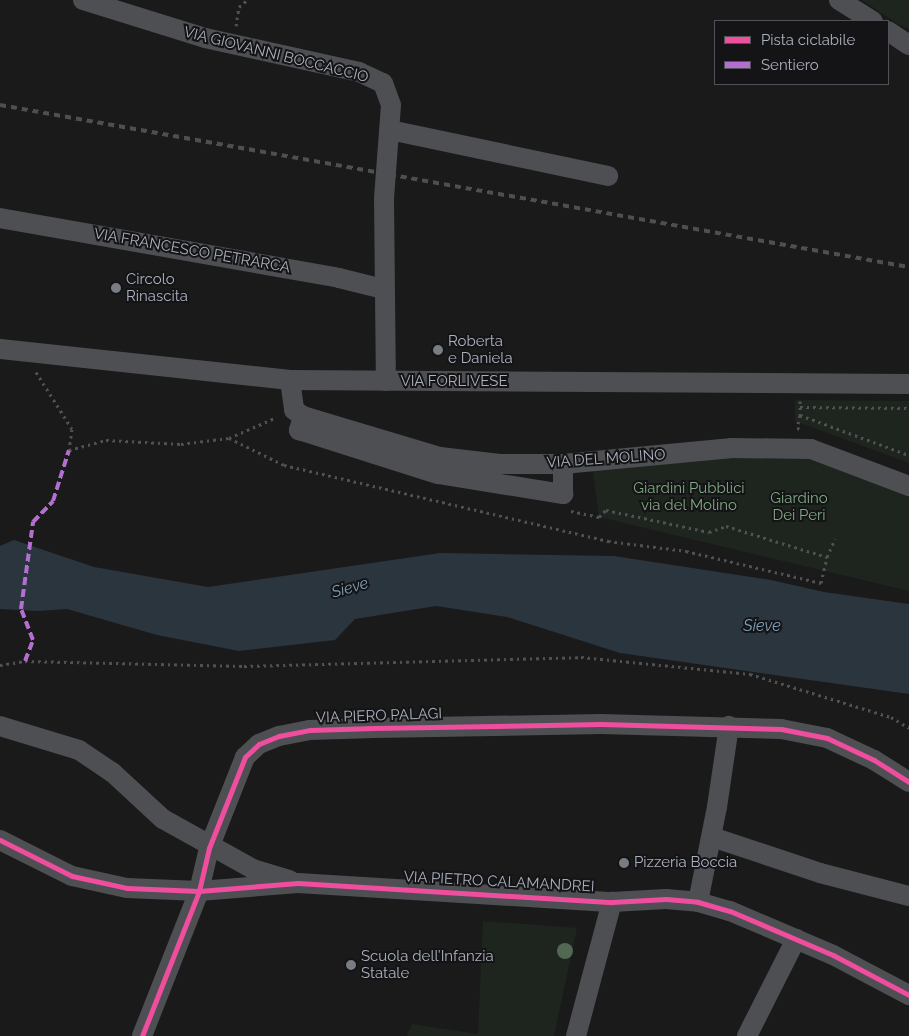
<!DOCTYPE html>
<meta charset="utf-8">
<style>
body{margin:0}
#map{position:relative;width:909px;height:1036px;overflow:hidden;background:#1a1a1a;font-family:Raleway,sans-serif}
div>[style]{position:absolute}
.green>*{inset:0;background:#1d251e}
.water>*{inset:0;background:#2b353d}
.path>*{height:3px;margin-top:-1.5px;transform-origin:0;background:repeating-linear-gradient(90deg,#505155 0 2.5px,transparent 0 6.5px)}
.minor>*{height:20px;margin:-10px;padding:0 10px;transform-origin:10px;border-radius:10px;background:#4e4f53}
.rail>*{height:4px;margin-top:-2px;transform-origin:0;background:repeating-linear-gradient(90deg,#4e4f52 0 6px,transparent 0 11px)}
.quiet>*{height:4px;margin-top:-2px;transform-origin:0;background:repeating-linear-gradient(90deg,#b36fd0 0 8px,transparent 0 12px)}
.cycleway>*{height:5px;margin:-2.5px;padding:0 2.5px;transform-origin:2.5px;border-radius:2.5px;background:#ef4d9e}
.trees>*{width:16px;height:16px;margin:-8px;border-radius:50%;background:#526853}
.dots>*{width:14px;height:14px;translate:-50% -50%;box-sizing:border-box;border:2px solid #141416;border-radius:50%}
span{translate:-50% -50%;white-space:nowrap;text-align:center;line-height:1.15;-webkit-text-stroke:4px #141416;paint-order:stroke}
.street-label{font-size:15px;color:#aab0bc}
.poi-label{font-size:15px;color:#aab0bc}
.left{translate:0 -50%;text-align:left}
.park-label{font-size:15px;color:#80a882}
.water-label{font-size:16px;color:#7f9fb9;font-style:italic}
.legend{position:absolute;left:714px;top:20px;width:175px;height:65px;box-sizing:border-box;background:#141416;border:1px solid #505258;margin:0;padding:6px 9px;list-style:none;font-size:15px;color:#aab0bc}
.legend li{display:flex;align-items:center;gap:10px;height:25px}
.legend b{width:25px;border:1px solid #505258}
</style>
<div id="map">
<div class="green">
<div style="clip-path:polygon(862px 0,909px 0,909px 29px,898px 24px)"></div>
<div style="clip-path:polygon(795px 400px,909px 401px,909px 463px,795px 421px)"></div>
<div style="clip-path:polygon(810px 451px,909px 490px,909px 591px,599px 517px,592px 465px)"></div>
<div style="clip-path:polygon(483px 921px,577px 928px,554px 1036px,407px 1036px,412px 1024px,478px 1034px)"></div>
</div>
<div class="water">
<div style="clip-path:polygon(14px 540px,94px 567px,208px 587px,440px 553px,614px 556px,771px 580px,824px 592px,909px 604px,909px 694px,620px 653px,507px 617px,436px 606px,355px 619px,335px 640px,239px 651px,157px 635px,67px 609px,38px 611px,0 609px,0 546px)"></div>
</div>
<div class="path">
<div style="left:236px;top:26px;width:19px;rotate:-81deg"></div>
<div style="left:239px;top:7px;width:11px;rotate:-41deg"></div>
<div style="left:36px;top:372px;width:67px;rotate:57.7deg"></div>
<div style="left:72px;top:429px;width:21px;rotate:98deg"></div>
<div style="left:69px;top:450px;width:38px;rotate:-15deg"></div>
<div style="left:106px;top:440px;width:75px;rotate:3.1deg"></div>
<div style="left:181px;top:444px;width:48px;rotate:-7.1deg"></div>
<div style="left:229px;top:438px;width:52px;rotate:-23.6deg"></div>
<div style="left:800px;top:401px;width:14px;rotate:90deg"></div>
<div style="left:800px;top:415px;width:116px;rotate:20.2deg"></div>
<div style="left:800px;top:407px;width:109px;rotate:0.5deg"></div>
<div style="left:800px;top:415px;width:13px;rotate:103deg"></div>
<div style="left:797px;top:428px;width:3px;rotate:18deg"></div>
<div style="left:229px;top:438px;width:61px;rotate:26.1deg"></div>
<div style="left:284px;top:465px;width:333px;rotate:13.2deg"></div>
<div style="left:608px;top:541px;width:79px;rotate:7.3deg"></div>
<div style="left:686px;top:551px;width:139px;rotate:13.3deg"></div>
<div style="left:821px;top:583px;width:27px;rotate:-77deg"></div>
<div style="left:571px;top:511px;width:29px;rotate:12deg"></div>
<div style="left:599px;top:517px;width:10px;rotate:-45deg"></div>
<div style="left:606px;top:510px;width:105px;rotate:12.1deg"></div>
<div style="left:709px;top:532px;width:18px;rotate:-19deg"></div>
<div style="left:726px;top:526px;width:106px;rotate:17.1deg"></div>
<div style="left:827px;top:557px;width:20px;rotate:-66deg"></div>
<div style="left:0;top:665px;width:25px;rotate:-9deg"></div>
<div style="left:25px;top:661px;width:219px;rotate:1.3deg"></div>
<div style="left:244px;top:666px;width:337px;rotate:-1.5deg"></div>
<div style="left:581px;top:657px;width:170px;rotate:5.7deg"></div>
<div style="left:750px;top:674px;width:147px;rotate:17deg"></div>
<div style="left:891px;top:717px;width:21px;rotate:31deg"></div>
</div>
<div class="minor">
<div style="left:83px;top:0;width:128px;rotate:17.3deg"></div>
<div style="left:205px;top:38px;width:158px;rotate:12.4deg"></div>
<div style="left:359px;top:72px;width:26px;rotate:25deg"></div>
<div style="left:383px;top:83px;width:23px;rotate:70deg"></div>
<div style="left:391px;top:105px;width:94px;rotate:94.3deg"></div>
<div style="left:384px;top:199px;width:182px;rotate:89.4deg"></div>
<div style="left:839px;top:0;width:40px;rotate:32deg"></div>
<div style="left:888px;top:31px;width:25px;rotate:34deg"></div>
<div style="left:390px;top:130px;width:223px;rotate:11.9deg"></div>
<div style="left:0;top:218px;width:344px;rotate:10deg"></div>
<div style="left:339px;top:278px;width:45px;rotate:14deg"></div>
<div style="left:0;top:349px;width:292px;rotate:6.1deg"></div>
<div style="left:290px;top:380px;width:619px;rotate:0.37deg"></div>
<div style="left:290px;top:380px;width:30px;rotate:82deg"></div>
<div style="left:294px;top:410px;width:11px;rotate:34deg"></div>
<div style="left:303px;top:416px;width:143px;rotate:16.7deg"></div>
<div style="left:440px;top:457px;width:60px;rotate:6.7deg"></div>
<div style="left:500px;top:464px;width:63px"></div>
<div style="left:563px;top:464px;width:170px;rotate:-5.4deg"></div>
<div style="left:732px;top:448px;width:79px;rotate:0.7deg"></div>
<div style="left:811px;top:449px;width:105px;rotate:20.7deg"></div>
<div style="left:303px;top:416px;width:15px;rotate:106deg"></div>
<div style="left:299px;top:430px;width:146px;rotate:17.6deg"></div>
<div style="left:438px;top:474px;width:127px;rotate:9.1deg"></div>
<div style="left:563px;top:494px;width:30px;rotate:-90deg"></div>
<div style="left:0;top:726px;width:83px;rotate:16.9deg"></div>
<div style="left:79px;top:750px;width:40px;rotate:34deg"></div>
<div style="left:112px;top:772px;width:69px;rotate:42.7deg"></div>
<div style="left:163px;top:819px;width:103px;rotate:29.1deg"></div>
<div style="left:253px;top:869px;width:38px;rotate:17deg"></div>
<div style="left:712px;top:837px;width:114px;rotate:18.4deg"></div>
<div style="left:820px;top:873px;width:92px;rotate:14.5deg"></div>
<div style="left:0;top:840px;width:80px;rotate:26.6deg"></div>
<div style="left:72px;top:876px;width:56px;rotate:12.3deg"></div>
<div style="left:127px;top:888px;width:72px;rotate:2.4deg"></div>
<div style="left:199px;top:891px;width:99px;rotate:-4.6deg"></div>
<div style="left:298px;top:883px;width:315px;rotate:3.5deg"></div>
<div style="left:612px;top:902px;width:54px;rotate:-3.2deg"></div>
<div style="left:666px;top:899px;width:32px;rotate:5deg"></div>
<div style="left:698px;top:902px;width:33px;rotate:16deg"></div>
<div style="left:730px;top:911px;width:112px;rotate:23.1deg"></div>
<div style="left:833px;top:955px;width:86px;rotate:27.8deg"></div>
<div style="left:698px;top:902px;width:97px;rotate:-78.7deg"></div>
<div style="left:717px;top:807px;width:82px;rotate:-81.6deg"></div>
<div style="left:142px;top:1036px;width:156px;rotate:-68.5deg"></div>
<div style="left:199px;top:891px;width:44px;rotate:-76.9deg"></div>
<div style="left:209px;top:848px;width:98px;rotate:-68.4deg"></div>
<div style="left:245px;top:757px;width:19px;rotate:-43deg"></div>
<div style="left:259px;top:744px;width:22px;rotate:-22deg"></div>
<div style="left:279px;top:736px;width:32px;rotate:-11deg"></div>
<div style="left:310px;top:730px;width:64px;rotate:-1.8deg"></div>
<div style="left:374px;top:728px;width:227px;rotate:-1deg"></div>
<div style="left:601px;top:724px;width:180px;rotate:1.6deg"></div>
<div style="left:781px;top:729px;width:47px;rotate:11.1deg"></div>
<div style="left:827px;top:738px;width:52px;rotate:25.1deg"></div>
<div style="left:874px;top:760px;width:41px;rotate:32.2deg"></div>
<div style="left:576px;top:1036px;width:139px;rotate:-75deg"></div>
<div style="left:747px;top:1036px;width:109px;rotate:-63.2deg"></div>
</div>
<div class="rail">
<div style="left:0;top:105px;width:923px;rotate:10.11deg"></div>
</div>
<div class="quiet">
<div style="left:25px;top:661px;width:22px;rotate:-69deg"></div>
<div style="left:33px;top:640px;width:33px;rotate:-111deg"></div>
<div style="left:21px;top:609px;width:88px;rotate:-82.1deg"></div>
<div style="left:33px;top:522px;width:29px;rotate:-46deg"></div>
<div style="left:53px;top:501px;width:53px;rotate:-72.6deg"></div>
</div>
<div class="cycleway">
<div style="left:0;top:840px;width:80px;rotate:26.6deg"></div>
<div style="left:72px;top:876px;width:56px;rotate:12.3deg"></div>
<div style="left:127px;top:888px;width:72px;rotate:2.4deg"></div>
<div style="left:199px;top:891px;width:99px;rotate:-4.6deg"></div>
<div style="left:298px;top:883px;width:315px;rotate:3.5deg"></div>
<div style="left:612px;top:902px;width:54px;rotate:-3.2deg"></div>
<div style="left:666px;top:899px;width:32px;rotate:5deg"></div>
<div style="left:698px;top:902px;width:33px;rotate:16deg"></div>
<div style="left:730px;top:911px;width:112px;rotate:23.1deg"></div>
<div style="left:833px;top:955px;width:86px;rotate:27.8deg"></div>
<div style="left:142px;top:1036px;width:156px;rotate:-68.5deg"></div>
<div style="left:199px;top:891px;width:44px;rotate:-76.9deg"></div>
<div style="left:209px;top:848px;width:98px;rotate:-68.4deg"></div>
<div style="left:245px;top:757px;width:19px;rotate:-43deg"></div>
<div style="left:259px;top:744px;width:22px;rotate:-22deg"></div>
<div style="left:279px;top:736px;width:32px;rotate:-11deg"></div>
<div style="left:310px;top:730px;width:64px;rotate:-1.8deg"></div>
<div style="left:374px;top:728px;width:227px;rotate:-1deg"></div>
<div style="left:601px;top:724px;width:180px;rotate:1.6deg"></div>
<div style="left:781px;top:729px;width:47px;rotate:11.1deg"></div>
<div style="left:827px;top:738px;width:52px;rotate:25.1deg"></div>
<div style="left:874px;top:760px;width:41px;rotate:32.2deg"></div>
</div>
<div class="trees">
<div style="left:565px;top:951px"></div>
</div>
<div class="dots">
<div style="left:116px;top:288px;background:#787c83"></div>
<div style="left:438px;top:350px;background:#787c83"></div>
<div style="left:624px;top:863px;background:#787c83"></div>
<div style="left:351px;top:965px;background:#787c83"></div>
</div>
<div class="street-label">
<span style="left:276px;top:55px;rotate:14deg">VIA GIOVANNI BOCCACCIO</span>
<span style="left:192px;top:251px;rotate:10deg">VIA FRANCESCO PETRARCA</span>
<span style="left:454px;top:382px">VIA FORLIVESE</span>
<span style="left:606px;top:459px;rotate:-4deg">VIA DEL MOLINO</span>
<span style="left:379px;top:716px;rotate:-2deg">VIA PIERO PALAGI</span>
<span style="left:499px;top:882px;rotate:3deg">VIA PIETRO CALAMANDREI</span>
</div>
<div class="poi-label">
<span class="left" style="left:126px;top:288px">Circolo<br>Rinascita</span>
<span class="left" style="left:448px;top:350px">Roberta<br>e Daniela</span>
<span class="left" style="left:634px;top:863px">Pizzeria Boccia</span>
<span class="left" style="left:361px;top:965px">Scuola dell’Infanzia<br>Statale</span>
</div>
<div class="park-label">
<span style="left:689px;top:497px">Giardini Pubblici<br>via del Molino</span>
<span style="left:799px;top:507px">Giardino<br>Dei Peri</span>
</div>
<div class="water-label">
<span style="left:350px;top:588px;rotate:-16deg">Sieve</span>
<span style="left:762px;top:626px">Sieve</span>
</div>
<ul class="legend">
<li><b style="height:6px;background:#ef4d9e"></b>Pista ciclabile</li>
<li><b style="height:6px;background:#b36fd0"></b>Sentiero</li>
</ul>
</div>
